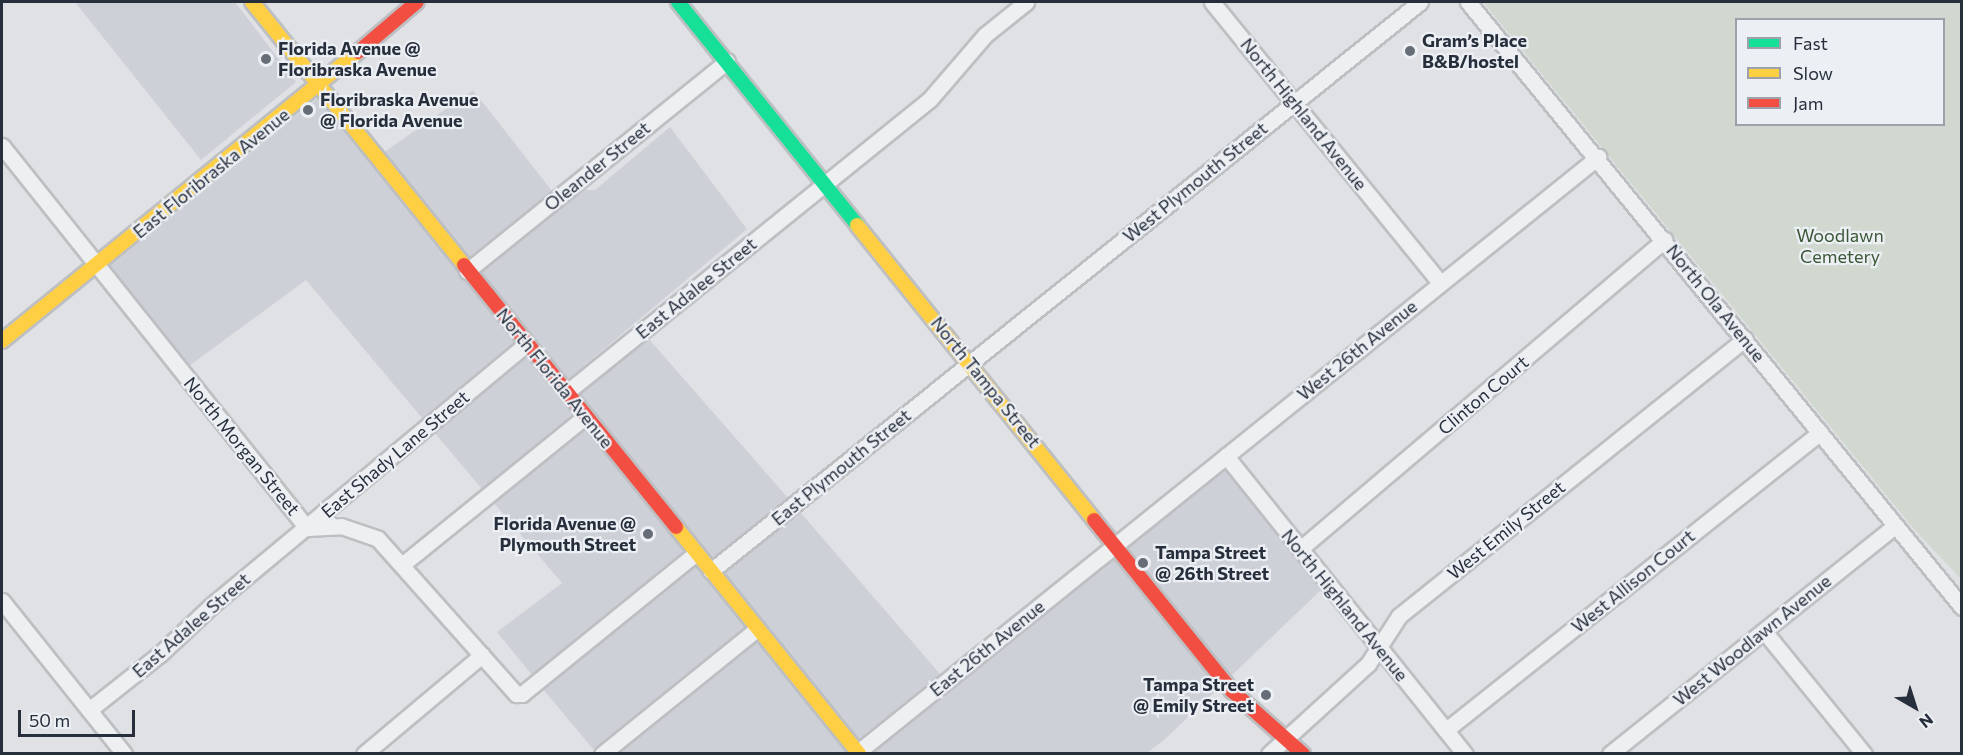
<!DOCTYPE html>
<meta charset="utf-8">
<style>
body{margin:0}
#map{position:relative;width:1963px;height:755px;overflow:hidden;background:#dfe1e4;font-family:Commissioner,sans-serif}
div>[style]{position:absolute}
.built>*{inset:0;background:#cdd0d7}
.green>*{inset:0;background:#d0d8cf}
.roads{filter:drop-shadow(2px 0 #bdbfc2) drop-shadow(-2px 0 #bdbfc2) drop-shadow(0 2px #bdbfc2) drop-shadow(0 -2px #bdbfc2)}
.street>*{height:15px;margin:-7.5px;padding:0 7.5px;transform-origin:7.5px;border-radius:7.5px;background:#eeeff1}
.fast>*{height:14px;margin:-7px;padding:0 7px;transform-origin:7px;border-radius:7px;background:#16e098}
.slow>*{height:14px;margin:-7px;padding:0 7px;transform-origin:7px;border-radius:7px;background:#ffcf43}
.jam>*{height:14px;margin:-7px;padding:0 7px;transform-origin:7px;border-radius:7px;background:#f24e42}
.dots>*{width:16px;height:16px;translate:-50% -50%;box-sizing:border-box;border:3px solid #eceff4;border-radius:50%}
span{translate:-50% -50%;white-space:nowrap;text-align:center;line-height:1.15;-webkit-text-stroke:4.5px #eceff4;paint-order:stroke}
.poi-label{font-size:18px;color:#272f3c;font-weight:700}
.left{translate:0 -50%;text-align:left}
.right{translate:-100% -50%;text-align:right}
.street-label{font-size:18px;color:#272f3c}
.park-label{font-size:18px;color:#3b5735}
.frame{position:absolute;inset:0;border:3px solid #272f3c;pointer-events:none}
.legend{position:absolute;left:1735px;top:18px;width:210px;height:108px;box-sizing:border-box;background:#eceff4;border:2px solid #9da2aa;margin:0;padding:8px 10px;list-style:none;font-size:18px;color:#272f3c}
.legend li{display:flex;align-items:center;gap:12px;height:30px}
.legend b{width:30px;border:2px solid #9da2aa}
.north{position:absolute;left:1885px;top:677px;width:60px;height:60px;-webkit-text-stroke:4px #eceff4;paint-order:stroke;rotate:141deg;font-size:16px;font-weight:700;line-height:24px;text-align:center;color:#272f3c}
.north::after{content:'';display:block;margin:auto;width:21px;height:27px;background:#272f3c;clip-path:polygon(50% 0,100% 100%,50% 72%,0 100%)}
.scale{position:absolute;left:18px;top:710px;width:117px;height:27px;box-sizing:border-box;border:3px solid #272f3c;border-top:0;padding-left:8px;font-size:18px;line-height:21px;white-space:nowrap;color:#272f3c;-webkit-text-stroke:4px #eceff4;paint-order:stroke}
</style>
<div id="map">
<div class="built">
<div style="clip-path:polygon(75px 2px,235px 2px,296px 82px,201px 160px)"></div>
<div style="clip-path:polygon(473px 90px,552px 191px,468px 258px,383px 153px)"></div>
<div style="clip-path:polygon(318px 98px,514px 342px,422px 418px,306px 280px,189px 366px,109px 267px)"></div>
<div style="clip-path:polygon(670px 127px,747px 229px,567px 380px,479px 273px,582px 190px,595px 190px)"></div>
<div style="clip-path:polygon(648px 338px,788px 498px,711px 559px,579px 394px)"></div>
<div style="clip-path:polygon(526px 357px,574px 414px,482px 489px,434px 432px)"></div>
<div style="clip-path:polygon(585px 429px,684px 551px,532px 675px,497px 632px,562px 583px,494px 503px)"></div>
<div style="clip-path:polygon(1226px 468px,1322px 589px,1231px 676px,1128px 546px)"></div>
<div style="clip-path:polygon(800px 512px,940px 674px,858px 740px,723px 573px)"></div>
<div style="clip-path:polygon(1116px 557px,1219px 688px,1165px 739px,1147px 753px,871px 754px)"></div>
<div style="clip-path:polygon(696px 566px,745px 627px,593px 749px,543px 689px)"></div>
<div style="clip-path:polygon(756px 641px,848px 753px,618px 752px)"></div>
</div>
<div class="green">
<div style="clip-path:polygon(evenodd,1483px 2px,1961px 2px,1961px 579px,1914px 529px,1483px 2px,1736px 20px,1944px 20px,1944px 124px,1736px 124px,1736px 20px)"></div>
</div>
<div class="roads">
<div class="street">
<div style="left:1212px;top:2px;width:362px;rotate:50.9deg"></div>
<div style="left:1468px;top:2px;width:781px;rotate:50.77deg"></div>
<div style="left:2px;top:146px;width:489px;rotate:51.4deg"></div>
<div style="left:467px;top:271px;width:334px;rotate:-38.9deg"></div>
<div style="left:567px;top:392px;width:466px;rotate:-38.9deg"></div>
<div style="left:930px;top:99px;width:84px;rotate:-49.3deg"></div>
<div style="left:985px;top:35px;width:53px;rotate:-38.8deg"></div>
<div style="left:1226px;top:456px;width:382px;rotate:51.3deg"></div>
<div style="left:307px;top:528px;width:34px;rotate:-3deg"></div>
<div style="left:341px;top:526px;width:39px;rotate:19deg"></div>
<div style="left:378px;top:539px;width:208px;rotate:48.3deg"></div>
<div style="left:516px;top:694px;width:6px"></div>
<div style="left:522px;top:694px;width:224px;rotate:-39deg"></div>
<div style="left:1300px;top:549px;width:478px;rotate:-40.3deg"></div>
<div style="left:403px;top:564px;width:235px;rotate:-39deg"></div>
<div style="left:711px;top:571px;width:909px;rotate:-38.75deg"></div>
<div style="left:2px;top:601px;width:196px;rotate:51.4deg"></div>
<div style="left:1764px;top:631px;width:159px;rotate:50.9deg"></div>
<div style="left:89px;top:710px;width:90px;rotate:-38.3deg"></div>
<div style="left:160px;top:654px;width:71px;rotate:-43.3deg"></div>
<div style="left:212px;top:605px;width:408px;rotate:-39.7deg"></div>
<div style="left:1446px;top:730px;width:478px;rotate:-38.5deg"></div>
<div style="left:858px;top:752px;width:950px;rotate:-38.8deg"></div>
<div style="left:364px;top:754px;width:154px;rotate:-40deg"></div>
<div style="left:602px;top:754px;width:199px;rotate:-38.9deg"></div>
<div style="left:1269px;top:754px;width:134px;rotate:-42.3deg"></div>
<div style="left:1368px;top:664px;width:57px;rotate:-57.1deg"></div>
<div style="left:1399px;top:616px;width:443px;rotate:-38.7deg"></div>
<div style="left:1610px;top:754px;width:365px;rotate:-38.7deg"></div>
</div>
<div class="fast">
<div style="left:678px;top:2px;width:286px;rotate:51.2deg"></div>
</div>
<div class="slow">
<div style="left:252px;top:2px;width:338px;rotate:51.1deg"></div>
<div style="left:857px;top:225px;width:378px;rotate:51.2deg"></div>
<div style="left:2px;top:341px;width:459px;rotate:-39.1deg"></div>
<div style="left:676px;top:527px;width:292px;rotate:51.1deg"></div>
</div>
<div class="jam">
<div style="left:358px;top:52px;width:77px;rotate:-40.3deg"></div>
<div style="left:464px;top:265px;width:337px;rotate:51deg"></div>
<div style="left:1094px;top:520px;width:220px;rotate:51.1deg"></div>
<div style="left:1232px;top:691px;width:95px;rotate:41.6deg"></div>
</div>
</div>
<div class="dots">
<div style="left:1410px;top:51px;background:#676d77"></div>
<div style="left:266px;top:59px;background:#676d77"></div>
<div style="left:308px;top:110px;background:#676d77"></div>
<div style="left:648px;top:534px;background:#676d77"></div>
<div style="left:1143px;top:563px;background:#676d77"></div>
<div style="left:1266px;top:695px;background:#676d77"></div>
</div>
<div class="poi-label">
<span class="left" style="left:1422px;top:51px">Gram’s Place<br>B&amp;B/hostel</span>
<span class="left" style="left:278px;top:59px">Florida Avenue @<br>Floribraska Avenue</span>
<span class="left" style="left:320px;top:110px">Floribraska Avenue<br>@ Florida Avenue</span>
<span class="right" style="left:636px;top:534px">Florida Avenue @<br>Plymouth Street</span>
<span class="left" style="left:1155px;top:563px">Tampa Street<br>@ 26th Street</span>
<span class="right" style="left:1254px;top:695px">Tampa Street<br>@ Emily Street</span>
</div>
<div class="street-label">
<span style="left:1304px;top:114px;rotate:51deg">North Highland Avenue</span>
<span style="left:597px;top:166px;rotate:-39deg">Oleander Street</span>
<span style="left:211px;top:173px;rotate:-39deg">East Floribraska Avenue</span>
<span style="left:1195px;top:182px;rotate:-39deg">West Plymouth Street</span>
<span style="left:696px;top:288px;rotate:-39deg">East Adalee Street</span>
<span style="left:1716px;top:303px;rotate:51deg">North Ola Avenue</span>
<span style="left:1357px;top:350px;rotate:-39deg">West 26th Avenue</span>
<span style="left:555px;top:378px;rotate:51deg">North Florida Avenue</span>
<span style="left:986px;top:382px;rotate:51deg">North Tampa Street</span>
<span style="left:1483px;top:395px;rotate:-40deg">Clinton Court</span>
<span style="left:242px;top:446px;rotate:51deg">North Morgan Street</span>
<span style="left:395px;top:454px;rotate:-40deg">East Shady Lane Street</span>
<span style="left:841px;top:467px;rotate:-39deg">East Plymouth Street</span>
<span style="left:1506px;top:530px;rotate:-39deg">West Emily Street</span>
<span style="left:1633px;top:581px;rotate:-39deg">West Allison Court</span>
<span style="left:1345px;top:605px;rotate:51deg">North Highland Avenue</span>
<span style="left:191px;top:625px;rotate:-41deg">East Adalee Street</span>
<span style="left:1752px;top:640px;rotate:-39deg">West Woodlawn Avenue</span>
<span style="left:987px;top:648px;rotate:-39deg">East 26th Avenue</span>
</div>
<div class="park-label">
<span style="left:1840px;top:246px">Woodlawn<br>Cemetery</span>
</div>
<div class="frame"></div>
<ul class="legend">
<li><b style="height:8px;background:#16e098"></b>Fast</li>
<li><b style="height:8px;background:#ffcf43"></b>Slow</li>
<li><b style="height:8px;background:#f24e42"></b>Jam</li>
</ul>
<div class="north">N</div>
<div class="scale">50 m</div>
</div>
